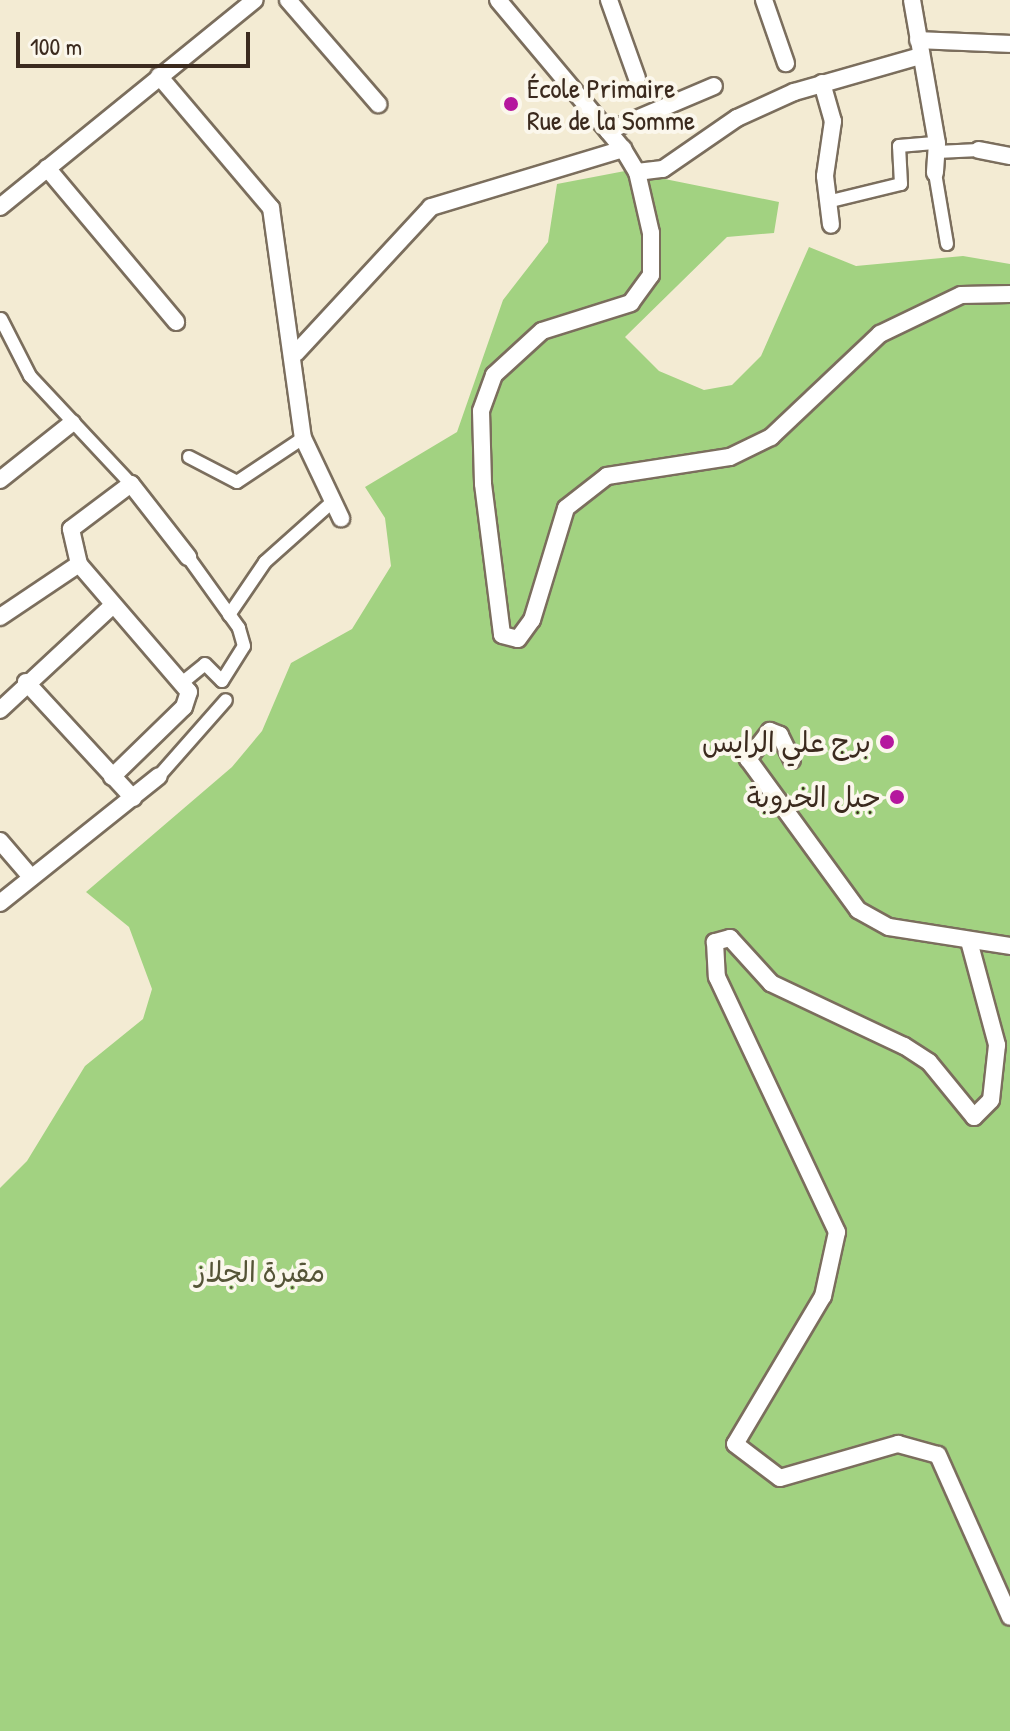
<!DOCTYPE html>
<meta charset="utf-8">
<style>
body{margin:0}
#map{position:relative;width:1010px;height:1731px;overflow:hidden;background:#f3ebd3;font-family:"Patrick Hand","Playpen Sans Arabic",sans-serif}
div>[style]{position:absolute}
.green>*{inset:0;background:#a2d281}
.roads{filter:drop-shadow(2px 0 #7b6e5d) drop-shadow(-2px 0 #7b6e5d) drop-shadow(0 2px #7b6e5d) drop-shadow(0 -2px #7b6e5d)}
.pedestrian>*{height:12px;margin:-6px;padding:0 6px;transform-origin:6px;border-radius:6px;background:#fff}
.minor>*{height:16px;margin:-8px;padding:0 8px;transform-origin:8px;border-radius:8px;background:#fff}
.dots>*{width:22px;height:22px;translate:-50% -50%;box-sizing:border-box;border:4px solid #fbf7ec;border-radius:50%}
span{translate:-50% -50%;white-space:nowrap;text-align:center;line-height:1.15;-webkit-text-stroke:8px #fbf7ec;paint-order:stroke}
.poi-label{font-size:28px;color:#3b2a1e}
.left{translate:0 -50%;text-align:left}
.right{translate:-100% -50%;text-align:right}
.park-label{font-size:28px;color:#555437}
.scale{position:absolute;left:16px;top:32px;width:234px;height:36px;box-sizing:border-box;border:4px solid #3b2a1e;border-top:0;padding-left:10px;font-size:24px;line-height:28px;white-space:nowrap;color:#3b2a1e;-webkit-text-stroke:6px #fbf7ec;paint-order:stroke}
</style>
<div id="map">
<div class="green">
<div style="clip-path:polygon(625px 171px,779px 202px,774px 233px,727px 237px,625px 337px,659px 371px,704px 390px,732px 385px,761px 356px,809px 247px,856px 266px,963px 256px,1010px 264px,1010px 1731px,0 1731px,0 1188px,27px 1161px,85px 1066px,143px 1019px,152px 989px,129px 927px,86px 892px,232px 767px,262px 731px,291px 663px,352px 629px,391px 566px,385px 518px,365px 487px,457px 432px,503px 300px,548px 242px,557px 184px)"></div>
</div>
<div class="roads">
<div class="pedestrian">
<div style="left:937px;top:152px;width:42px;rotate:-2.7deg"></div>
<div style="left:935px;top:173px;width:72px;rotate:80.4deg"></div>
<div style="left:827px;top:202px;width:76px;rotate:-13.7deg"></div>
<div style="left:901px;top:184px;width:38px;rotate:-93deg"></div>
<div style="left:899px;top:146px;width:38px;rotate:-5deg"></div>
<div style="left:1px;top:319px;width:64px;rotate:63deg"></div>
<div style="left:30px;top:376px;width:148px;rotate:46.9deg"></div>
<div style="left:189px;top:457px;width:54px;rotate:27.5deg"></div>
<div style="left:237px;top:482px;width:79px;rotate:-33.7deg"></div>
<div style="left:229px;top:615px;width:64px;rotate:-55.8deg"></div>
<div style="left:265px;top:562px;width:89px;rotate:-41.8deg"></div>
<div style="left:183px;top:682px;width:28px;rotate:-39deg"></div>
<div style="left:205px;top:664px;width:24px;rotate:45deg"></div>
<div style="left:222px;top:681px;width:41px;rotate:-57.8deg"></div>
<div style="left:244px;top:646px;width:19px;rotate:-106deg"></div>
<div style="left:239px;top:628px;width:87px;rotate:-125.7deg"></div>
<div style="left:159px;top:776px;width:101px;rotate:-48.6deg"></div>
</div>
<div class="minor">
<div style="left:288px;top:0;width:138px;rotate:49.1deg"></div>
<div style="left:498px;top:0;width:194px;rotate:50deg"></div>
<div style="left:623px;top:149px;width:27px;rotate:59deg"></div>
<div style="left:637px;top:172px;width:63px;rotate:77.1deg"></div>
<div style="left:651px;top:233px;width:42px;rotate:90deg"></div>
<div style="left:651px;top:275px;width:34px;rotate:126deg"></div>
<div style="left:631px;top:303px;width:93px;rotate:162.5deg"></div>
<div style="left:542px;top:331px;width:65px;rotate:137.5deg"></div>
<div style="left:494px;top:375px;width:38px;rotate:110deg"></div>
<div style="left:481px;top:411px;width:73px;rotate:88.4deg"></div>
<div style="left:483px;top:484px;width:152px;rotate:82.8deg"></div>
<div style="left:502px;top:635px;width:16px;rotate:14deg"></div>
<div style="left:518px;top:639px;width:24px;rotate:-54deg"></div>
<div style="left:532px;top:620px;width:117px;rotate:-73.1deg"></div>
<div style="left:566px;top:508px;width:52px;rotate:-38deg"></div>
<div style="left:607px;top:476px;width:124px;rotate:-8.8deg"></div>
<div style="left:730px;top:457px;width:46px;rotate:-26deg"></div>
<div style="left:771px;top:437px;width:150px;rotate:-43.4deg"></div>
<div style="left:880px;top:334px;width:90px;rotate:-25.7deg"></div>
<div style="left:961px;top:295px;width:49px;rotate:-1.2deg"></div>
<div style="left:609px;top:0;width:83px;rotate:70.3deg"></div>
<div style="left:764px;top:0;width:67px;rotate:70.8deg"></div>
<div style="left:912px;top:0;width:145px;rotate:80.1deg"></div>
<div style="left:937px;top:143px;width:30px;rotate:94deg"></div>
<div style="left:918px;top:40px;width:92px;rotate:2.5deg"></div>
<div style="left:159px;top:76px;width:173px;rotate:49.7deg"></div>
<div style="left:271px;top:208px;width:232px;rotate:82.1deg"></div>
<div style="left:303px;top:438px;width:89px;rotate:64.6deg"></div>
<div style="left:822px;top:83px;width:40px;rotate:74deg"></div>
<div style="left:833px;top:121px;width:56px;rotate:98.3deg"></div>
<div style="left:825px;top:176px;width:49px;rotate:83deg"></div>
<div style="left:608px;top:131px;width:115px;rotate:-23deg"></div>
<div style="left:979px;top:150px;width:32px;rotate:11deg"></div>
<div style="left:47px;top:168px;width:201px;rotate:50deg"></div>
<div style="left:637px;top:172px;width:26px;rotate:-7deg"></div>
<div style="left:663px;top:169px;width:90px;rotate:-34.6deg"></div>
<div style="left:737px;top:118px;width:63px;rotate:-24.5deg"></div>
<div style="left:794px;top:92px;width:131px;rotate:-15.9deg"></div>
<div style="left:0;top:207px;width:328px;rotate:-39.1deg"></div>
<div style="left:296px;top:353px;width:199px;rotate:-47.2deg"></div>
<div style="left:431px;top:207px;width:201px;rotate:-16.8deg"></div>
<div style="left:0;top:480px;width:92px;rotate:-38.4deg"></div>
<div style="left:0;top:617px;width:95px;rotate:-33.9deg"></div>
<div style="left:26px;top:682px;width:158px;rotate:47.3deg"></div>
<div style="left:0;top:710px;width:153px;rotate:-42.9deg"></div>
<div style="left:792px;top:760px;width:28px;rotate:-116deg"></div>
<div style="left:780px;top:735px;width:11px;rotate:-158deg"></div>
<div style="left:770px;top:731px;width:36px;rotate:128deg"></div>
<div style="left:748px;top:759px;width:187px;rotate:53.9deg"></div>
<div style="left:858px;top:910px;width:35px;rotate:29deg"></div>
<div style="left:889px;top:927px;width:122px;rotate:8.9deg"></div>
<div style="left:112px;top:777px;width:100px;rotate:-44.2deg"></div>
<div style="left:184px;top:707px;width:16px;rotate:-72deg"></div>
<div style="left:189px;top:692px;width:169px;rotate:-130.7deg"></div>
<div style="left:79px;top:564px;width:36px;rotate:-103deg"></div>
<div style="left:71px;top:529px;width:75px;rotate:-36.9deg"></div>
<div style="left:131px;top:484px;width:93px;rotate:52deg"></div>
<div style="left:0;top:841px;width:48px;rotate:49.3deg"></div>
<div style="left:0;top:903px;width:203px;rotate:-38.6deg"></div>
<div style="left:969px;top:941px;width:108px;rotate:74.9deg"></div>
<div style="left:997px;top:1045px;width:55px;rotate:96.2deg"></div>
<div style="left:991px;top:1100px;width:24px;rotate:135deg"></div>
<div style="left:974px;top:1117px;width:71px;rotate:-129.3deg"></div>
<div style="left:929px;top:1062px;width:30px;rotate:-147deg"></div>
<div style="left:904px;top:1046px;width:147px;rotate:-154.7deg"></div>
<div style="left:771px;top:983px;width:61px;rotate:-132.3deg"></div>
<div style="left:730px;top:938px;width:16px;rotate:165deg"></div>
<div style="left:715px;top:942px;width:35px;rotate:87deg"></div>
<div style="left:717px;top:977px;width:282px;rotate:64.8deg"></div>
<div style="left:837px;top:1232px;width:66px;rotate:102.3deg"></div>
<div style="left:823px;top:1296px;width:172px;rotate:120.7deg"></div>
<div style="left:735px;top:1444px;width:56px;rotate:37.1deg"></div>
<div style="left:780px;top:1478px;width:123px;rotate:-16.1deg"></div>
<div style="left:898px;top:1444px;width:41px;rotate:15.4deg"></div>
<div style="left:938px;top:1455px;width:177px;rotate:66deg"></div>
</div>
</div>
<div class="dots">
<div style="left:511px;top:104px;background:#b5179e"></div>
<div style="left:887px;top:742px;background:#b5179e"></div>
<div style="left:897px;top:797px;background:#b5179e"></div>
</div>
<div class="poi-label">
<span class="left" style="left:527px;top:104px">École Primaire<br>Rue de la Somme</span>
<span class="right" style="left:871px;top:742px">برج علي الرايس</span>
<span class="right" style="left:881px;top:797px">جبل الخروبة</span>
</div>
<div class="park-label">
<span style="left:260px;top:1272px">مقبرة الجلاز</span>
</div>
<div class="scale">100 m</div>
</div>
